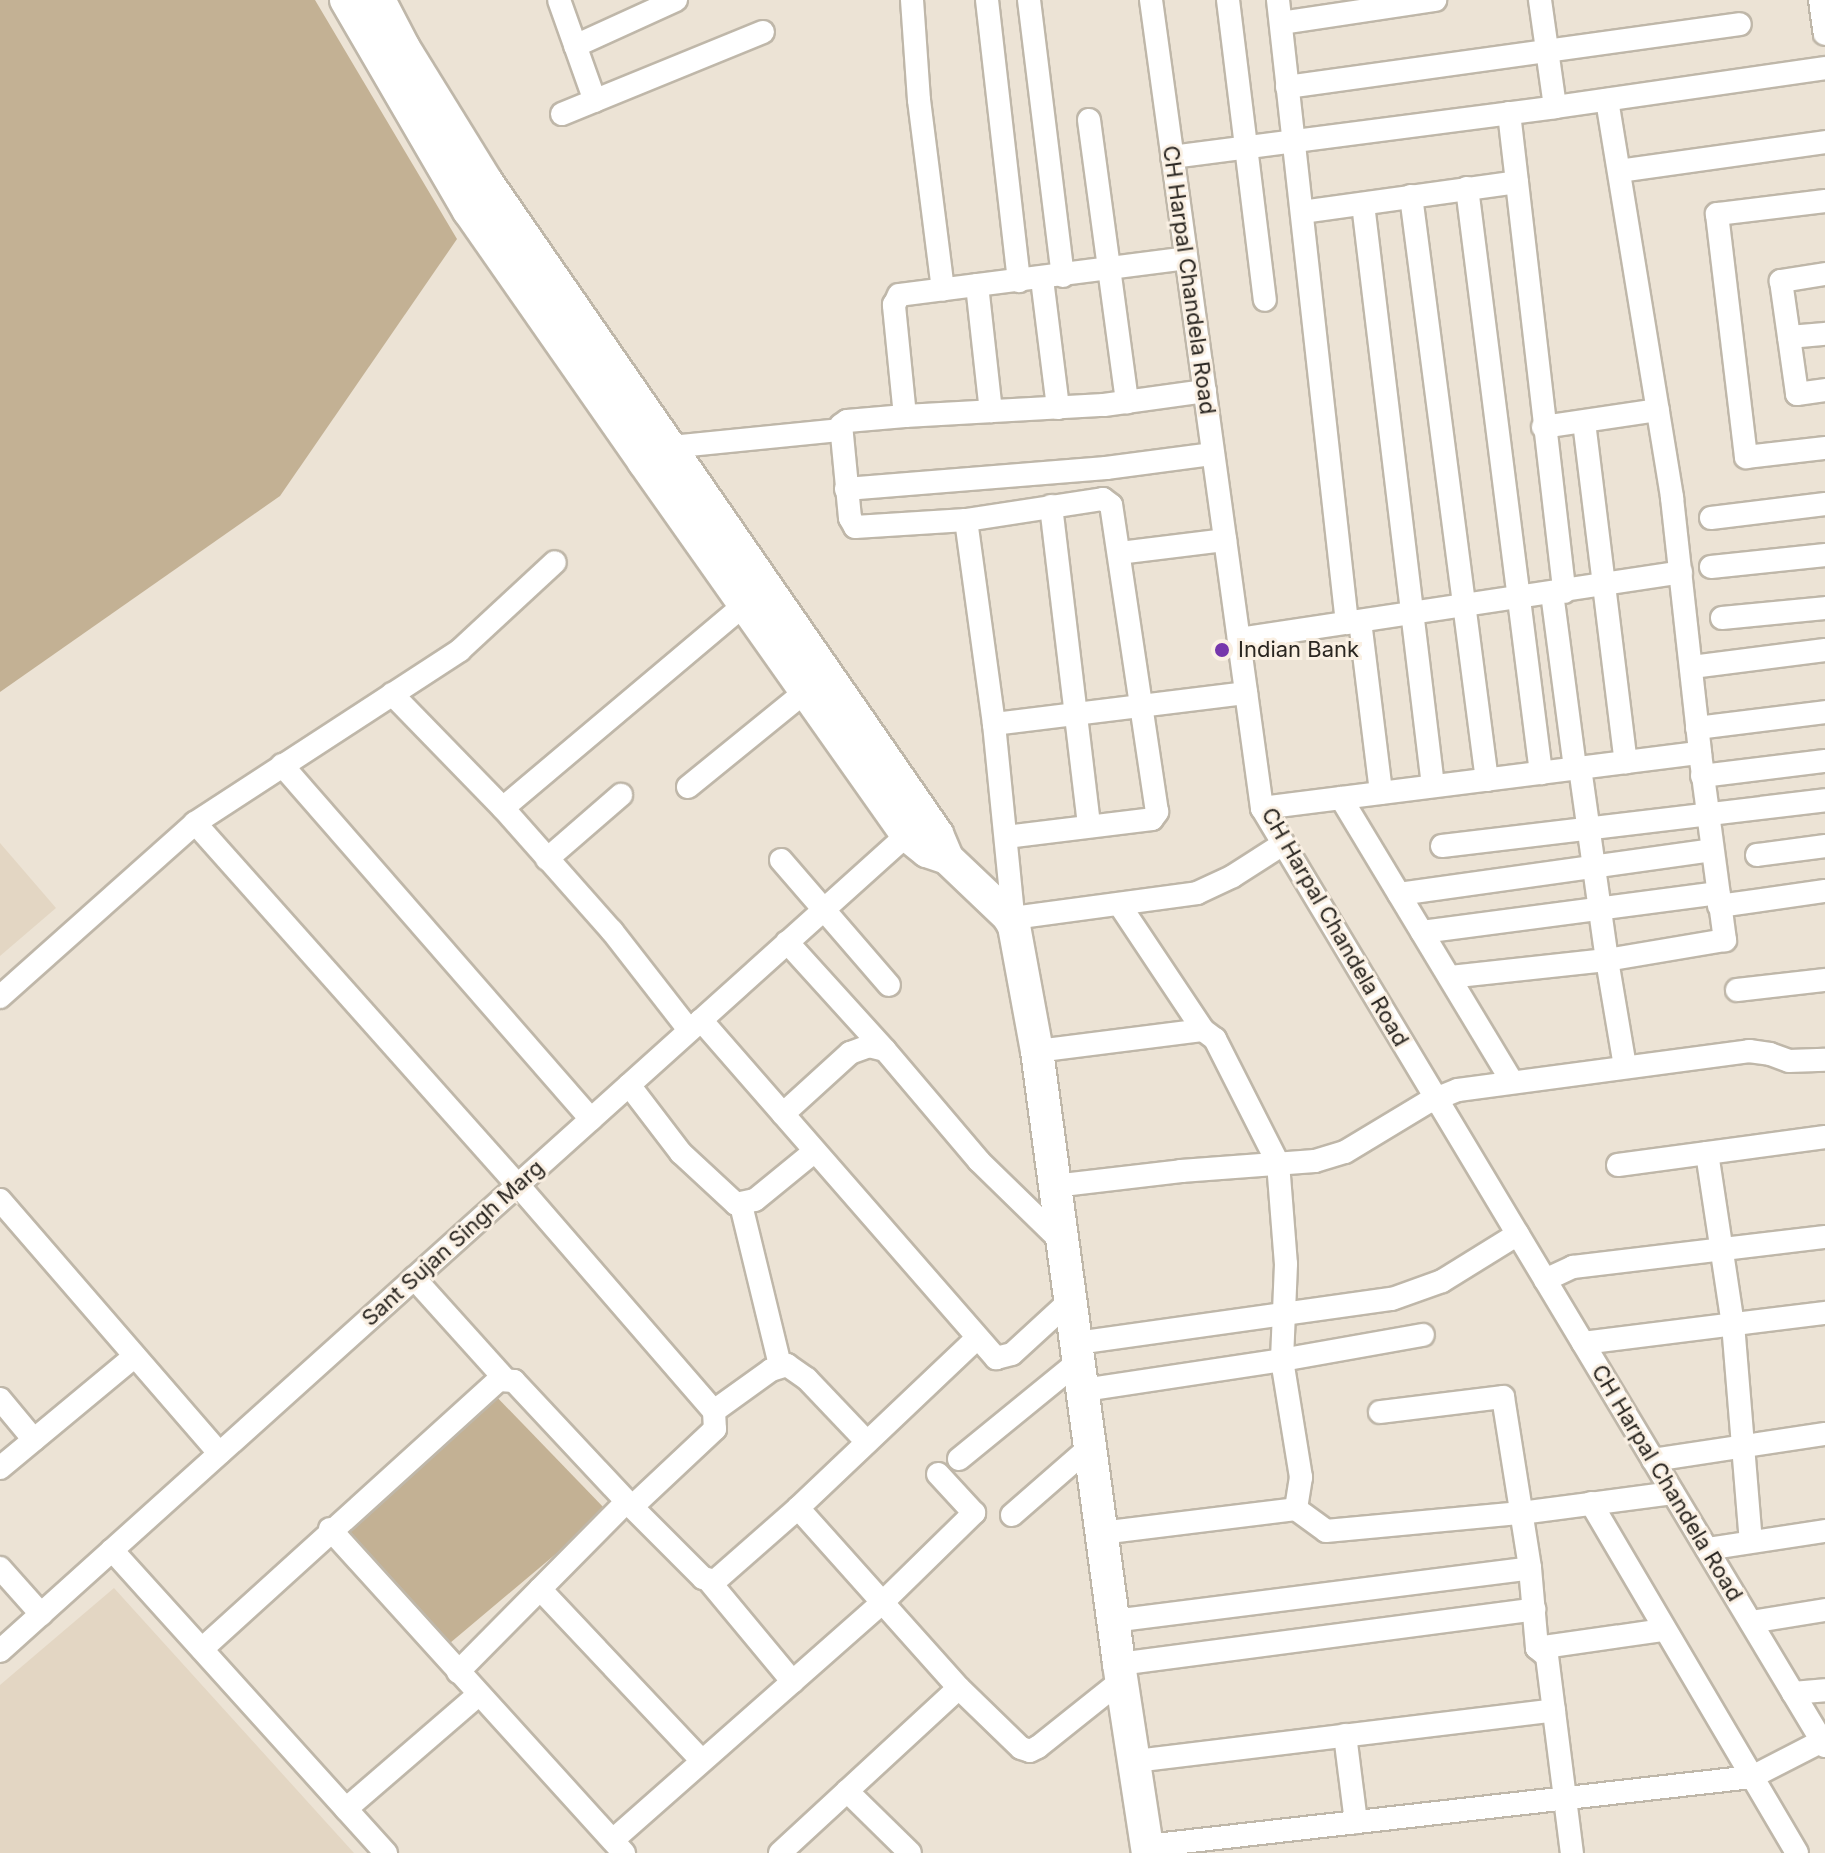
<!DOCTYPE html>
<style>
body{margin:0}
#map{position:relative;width:1825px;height:1853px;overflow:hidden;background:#ece3d5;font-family:Inter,sans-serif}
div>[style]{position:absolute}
.built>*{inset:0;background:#e3d6c3}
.green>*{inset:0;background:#c3b194}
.roads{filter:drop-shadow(2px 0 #bfb7a9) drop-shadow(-2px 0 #bfb7a9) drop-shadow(0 2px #bfb7a9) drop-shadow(0 -2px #bfb7a9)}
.street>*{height:22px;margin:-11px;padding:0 11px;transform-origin:11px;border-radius:11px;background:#fff}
.secondary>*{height:32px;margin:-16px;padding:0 16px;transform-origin:16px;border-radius:16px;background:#fff}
.dots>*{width:22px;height:22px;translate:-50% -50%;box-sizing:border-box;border:4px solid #faf0e3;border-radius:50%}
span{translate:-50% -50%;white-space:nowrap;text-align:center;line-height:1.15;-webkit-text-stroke:6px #faf0e3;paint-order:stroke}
.street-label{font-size:22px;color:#2a2621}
.poi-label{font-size:22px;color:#2a2621}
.left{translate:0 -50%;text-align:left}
</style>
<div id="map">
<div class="built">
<div style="clip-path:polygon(0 843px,56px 908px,0 956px)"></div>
<div style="clip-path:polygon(114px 1588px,354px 1853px,0 1853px,0 1685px)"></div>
</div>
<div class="green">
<div style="clip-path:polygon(0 0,315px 0,457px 239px,280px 496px,0 692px)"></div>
<div style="clip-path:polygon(491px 1391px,607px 1511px,450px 1643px,343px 1530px)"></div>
</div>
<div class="roads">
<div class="street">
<div style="left:559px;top:0;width:107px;rotate:70.4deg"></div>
<div style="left:912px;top:0;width:100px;rotate:86deg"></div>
<div style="left:919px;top:100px;width:191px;rotate:82.8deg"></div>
<div style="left:987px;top:0;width:283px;rotate:83.5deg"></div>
<div style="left:1029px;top:0;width:278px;rotate:83deg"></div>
<div style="left:1151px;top:0;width:816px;rotate:82.18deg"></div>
<div style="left:1262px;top:808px;width:1094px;rotate:59.03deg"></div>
<div style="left:1228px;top:0;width:302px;rotate:83deg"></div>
<div style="left:1278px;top:0;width:627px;rotate:83.68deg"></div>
<div style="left:1540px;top:0;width:108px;rotate:82deg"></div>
<div style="left:1555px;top:107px;width:273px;rotate:-8.2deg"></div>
<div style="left:1820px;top:0;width:34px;rotate:82deg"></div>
<div style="left:1281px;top:23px;width:156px;rotate:-8.5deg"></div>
<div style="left:575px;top:46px;width:111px;rotate:-24.5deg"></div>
<div style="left:1287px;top:87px;width:457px;rotate:-7.9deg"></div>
<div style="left:1607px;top:100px;width:403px;rotate:80.7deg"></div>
<div style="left:1672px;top:498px;width:257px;rotate:83.7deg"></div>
<div style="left:1700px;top:753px;width:189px;rotate:82.4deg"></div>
<div style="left:1725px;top:940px;width:120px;rotate:170.4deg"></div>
<div style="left:1607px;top:960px;width:108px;rotate:80.4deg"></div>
<div style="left:1509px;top:113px;width:482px;rotate:83.4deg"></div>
<div style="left:562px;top:114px;width:217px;rotate:-22.2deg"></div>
<div style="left:1089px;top:120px;width:285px;rotate:82.3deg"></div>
<div style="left:1172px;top:157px;width:386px;rotate:-7.4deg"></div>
<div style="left:1619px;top:171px;width:208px;rotate:-8deg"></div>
<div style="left:1467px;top:188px;width:590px;rotate:82.79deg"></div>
<div style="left:1411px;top:196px;width:589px;rotate:82.59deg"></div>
<div style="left:1825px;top:201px;width:109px;rotate:173.1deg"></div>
<div style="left:1717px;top:214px;width:245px;rotate:83.2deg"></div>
<div style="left:1746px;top:457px;width:80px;rotate:-6.5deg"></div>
<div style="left:1363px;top:204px;width:586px;rotate:83.14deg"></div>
<div style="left:1302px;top:212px;width:217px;rotate:-7.9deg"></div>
<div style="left:1825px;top:274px;width:45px;rotate:171deg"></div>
<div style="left:1781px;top:281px;width:114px;rotate:81.9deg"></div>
<div style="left:1797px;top:394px;width:28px;rotate:-8deg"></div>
<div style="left:1042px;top:279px;width:130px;rotate:82.9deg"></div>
<div style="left:977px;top:285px;width:127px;rotate:83.7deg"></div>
<div style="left:1789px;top:337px;width:36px;rotate:-5deg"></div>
<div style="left:905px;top:416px;width:112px;rotate:-95.7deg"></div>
<div style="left:894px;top:305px;width:11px;rotate:-63deg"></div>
<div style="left:899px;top:295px;width:289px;rotate:-7.3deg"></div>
<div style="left:1584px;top:422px;width:343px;rotate:83deg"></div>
<div style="left:1543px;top:427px;width:116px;rotate:-8.4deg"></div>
<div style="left:670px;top:447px;width:171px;rotate:-5.7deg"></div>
<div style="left:846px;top:489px;width:261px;rotate:-4.6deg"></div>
<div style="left:1106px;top:468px;width:108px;rotate:-7.5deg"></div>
<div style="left:1051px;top:506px;width:321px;rotate:83.2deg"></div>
<div style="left:1711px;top:518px;width:115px;rotate:-7deg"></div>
<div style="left:966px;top:520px;width:206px;rotate:82.2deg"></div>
<div style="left:994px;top:724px;width:201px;rotate:84.3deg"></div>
<div style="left:1119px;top:553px;width:107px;rotate:-7deg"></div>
<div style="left:1711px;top:567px;width:115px;rotate:-6deg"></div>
<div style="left:1552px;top:593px;width:177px;rotate:82.5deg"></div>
<div style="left:1722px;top:618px;width:103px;rotate:-5.5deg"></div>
<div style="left:1360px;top:621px;width:173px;rotate:83deg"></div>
<div style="left:1239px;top:639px;width:447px;rotate:-8.6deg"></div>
<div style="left:1692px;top:667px;width:134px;rotate:-7.3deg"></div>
<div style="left:392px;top:694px;width:159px;rotate:45.8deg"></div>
<div style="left:503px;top:808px;width:164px;rotate:48.5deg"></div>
<div style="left:612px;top:931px;width:125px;rotate:52.1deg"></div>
<div style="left:994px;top:724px;width:254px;rotate:-7deg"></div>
<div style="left:1697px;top:728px;width:129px;rotate:-7.1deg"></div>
<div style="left:282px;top:765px;width:470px;rotate:48.9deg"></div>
<div style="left:1702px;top:776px;width:124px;rotate:-7deg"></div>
<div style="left:688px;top:787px;width:151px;rotate:-39.1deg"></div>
<div style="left:1341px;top:798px;width:331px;rotate:58.9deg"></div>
<div style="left:503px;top:808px;width:315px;rotate:-40.1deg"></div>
<div style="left:1262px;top:808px;width:441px;rotate:-7.2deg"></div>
<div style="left:195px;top:823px;width:485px;rotate:48.3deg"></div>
<div style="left:518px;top:1185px;width:299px;rotate:49.1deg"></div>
<div style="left:714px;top:1411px;width:18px;rotate:87deg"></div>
<div style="left:715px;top:1429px;width:114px;rotate:136.8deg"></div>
<div style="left:1006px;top:837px;width:147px;rotate:-7deg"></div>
<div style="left:1152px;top:819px;width:9px;rotate:-54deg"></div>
<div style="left:1157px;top:812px;width:310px;rotate:-98.5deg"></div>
<div style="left:1111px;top:505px;width:10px;rotate:-143deg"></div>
<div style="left:1103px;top:499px;width:139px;rotate:171.3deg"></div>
<div style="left:966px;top:520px;width:111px;rotate:176.4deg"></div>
<div style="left:855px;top:527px;width:10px;rotate:-119deg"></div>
<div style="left:850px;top:518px;width:93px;rotate:-95.5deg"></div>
<div style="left:841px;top:425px;width:7px;rotate:-34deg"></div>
<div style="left:847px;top:421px;width:58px;rotate:-4.9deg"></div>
<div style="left:905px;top:416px;width:199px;rotate:-3.2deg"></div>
<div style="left:1104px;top:405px;width:102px;rotate:-7.9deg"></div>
<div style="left:1442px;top:846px;width:386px;rotate:-6.8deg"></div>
<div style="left:1757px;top:855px;width:69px;rotate:-7.5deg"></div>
<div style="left:547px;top:859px;width:98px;rotate:-40.9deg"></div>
<div style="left:781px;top:860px;width:165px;rotate:49.2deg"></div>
<div style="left:1399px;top:894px;width:316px;rotate:-8deg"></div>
<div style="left:1119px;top:904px;width:151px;rotate:56.3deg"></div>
<div style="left:1203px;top:1030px;width:15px;rotate:37deg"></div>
<div style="left:1215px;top:1039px;width:139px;rotate:63.1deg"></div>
<div style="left:1278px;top:1163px;width:101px;rotate:85.5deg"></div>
<div style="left:1286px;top:1264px;width:96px;rotate:92.4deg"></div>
<div style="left:1282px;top:1360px;width:143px;rotate:-10.1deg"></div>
<div style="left:1719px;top:906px;width:107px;rotate:-8.1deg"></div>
<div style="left:1013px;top:918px;width:186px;rotate:-7.7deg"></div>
<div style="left:1197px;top:893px;width:40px;rotate:-25deg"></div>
<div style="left:1233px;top:876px;width:59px;rotate:-32.6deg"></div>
<div style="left:1422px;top:932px;width:299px;rotate:-7.5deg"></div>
<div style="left:787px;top:942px;width:146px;rotate:47.8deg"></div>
<div style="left:1450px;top:977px;width:158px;rotate:-6.2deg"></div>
<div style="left:1607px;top:960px;width:194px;rotate:-98deg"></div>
<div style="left:1737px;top:990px;width:89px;rotate:-6.5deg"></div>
<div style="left:0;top:997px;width:261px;rotate:-41.7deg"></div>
<div style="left:195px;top:823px;width:316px;rotate:-33.1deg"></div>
<div style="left:460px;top:650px;width:129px;rotate:-42.8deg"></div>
<div style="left:701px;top:1020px;width:449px;rotate:48.9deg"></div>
<div style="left:996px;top:1358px;width:16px;rotate:-14deg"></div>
<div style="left:1012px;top:1354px;width:80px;rotate:-42.5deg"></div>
<div style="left:1037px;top:1051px;width:167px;rotate:-7.2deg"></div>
<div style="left:629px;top:1085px;width:86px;rotate:52.6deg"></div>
<div style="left:681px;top:1153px;width:75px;rotate:42.8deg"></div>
<div style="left:736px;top:1204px;width:19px;rotate:-12deg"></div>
<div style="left:755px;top:1200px;width:77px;rotate:-39.2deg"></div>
<div style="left:783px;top:1114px;width:91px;rotate:-42.3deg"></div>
<div style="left:850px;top:1053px;width:20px;rotate:-20deg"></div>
<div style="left:869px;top:1046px;width:16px;rotate:14deg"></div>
<div style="left:885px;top:1050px;width:145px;rotate:49.7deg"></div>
<div style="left:979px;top:1161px;width:117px;rotate:44.3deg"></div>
<div style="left:1707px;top:1153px;width:173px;rotate:81.4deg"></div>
<div style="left:1733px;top:1324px;width:218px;rotate:85.3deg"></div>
<div style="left:1618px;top:1165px;width:209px;rotate:-7.7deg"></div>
<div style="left:1054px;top:1186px;width:128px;rotate:-6.7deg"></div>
<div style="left:1181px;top:1171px;width:134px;rotate:-4.3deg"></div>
<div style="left:1315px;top:1161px;width:31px;rotate:-17deg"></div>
<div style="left:1345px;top:1152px;width:97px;rotate:-31.1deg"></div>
<div style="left:1428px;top:1102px;width:32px;rotate:-22deg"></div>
<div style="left:1458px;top:1090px;width:294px;rotate:-7.6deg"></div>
<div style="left:1749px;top:1051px;width:21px;rotate:8deg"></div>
<div style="left:1770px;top:1054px;width:20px;rotate:20deg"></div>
<div style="left:1789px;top:1061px;width:36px;rotate:-2deg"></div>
<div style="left:0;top:1200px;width:335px;rotate:49.1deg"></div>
<div style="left:741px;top:1205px;width:165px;rotate:76.3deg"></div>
<div style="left:414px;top:1278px;width:135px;rotate:48deg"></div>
<div style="left:1545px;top:1280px;width:31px;rotate:-25deg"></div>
<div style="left:1573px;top:1267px;width:254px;rotate:-6.8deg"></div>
<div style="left:1077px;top:1343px;width:318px;rotate:-8deg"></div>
<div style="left:1392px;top:1299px;width:53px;rotate:-19.8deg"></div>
<div style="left:1442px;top:1281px;width:89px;rotate:-31.7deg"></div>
<div style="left:1583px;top:1343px;width:244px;rotate:-7.1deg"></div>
<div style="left:1084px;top:1390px;width:200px;rotate:-8.6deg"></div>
<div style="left:1282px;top:1360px;width:119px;rotate:80.8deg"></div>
<div style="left:1301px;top:1477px;width:32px;rotate:99deg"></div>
<div style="left:0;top:1399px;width:53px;rotate:50.3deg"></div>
<div style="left:714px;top:1411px;width:70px;rotate:-35.7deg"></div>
<div style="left:771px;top:1370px;width:17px;rotate:-17deg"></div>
<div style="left:787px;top:1365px;width:24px;rotate:35deg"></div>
<div style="left:807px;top:1379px;width:87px;rotate:46.4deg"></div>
<div style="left:1380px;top:1412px;width:124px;rotate:-7deg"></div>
<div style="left:1503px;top:1397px;width:173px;rotate:81deg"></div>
<div style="left:1530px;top:1568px;width:80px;rotate:85deg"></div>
<div style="left:1537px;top:1648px;width:13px;rotate:39deg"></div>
<div style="left:1547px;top:1656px;width:199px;rotate:82.8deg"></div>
<div style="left:959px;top:1459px;width:155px;rotate:-39.2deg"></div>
<div style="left:1653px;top:1460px;width:174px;rotate:-8.6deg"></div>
<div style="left:0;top:1468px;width:175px;rotate:-39.7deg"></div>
<div style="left:1591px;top:1503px;width:406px;rotate:59.5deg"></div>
<div style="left:798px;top:1508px;width:241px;rotate:48.2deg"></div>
<div style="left:959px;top:1688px;width:86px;rotate:44.1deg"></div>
<div style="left:1021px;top:1748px;width:9px;rotate:18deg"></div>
<div style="left:1030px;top:1751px;width:9px;rotate:-27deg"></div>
<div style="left:1038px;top:1747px;width:107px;rotate:-38.6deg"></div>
<div style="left:1012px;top:1515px;width:103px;rotate:-41.1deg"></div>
<div style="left:330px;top:1529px;width:438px;rotate:47.8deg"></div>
<div style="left:1101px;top:1533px;width:196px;rotate:-7deg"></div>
<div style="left:1296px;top:1509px;width:37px;rotate:36deg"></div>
<div style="left:1326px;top:1531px;width:196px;rotate:-5.3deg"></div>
<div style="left:1521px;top:1513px;width:153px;rotate:-7.5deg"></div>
<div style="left:1707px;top:1549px;width:119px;rotate:-8.7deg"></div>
<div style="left:112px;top:1550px;width:409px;rotate:47.9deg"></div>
<div style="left:0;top:1568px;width:62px;rotate:48.3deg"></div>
<div style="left:709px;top:1581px;width:131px;rotate:50.3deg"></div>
<div style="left:540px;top:1589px;width:236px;rotate:46.7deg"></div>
<div style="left:1113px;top:1621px;width:420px;rotate:-7.2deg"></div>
<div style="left:1751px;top:1622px;width:75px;rotate:-9.2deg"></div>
<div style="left:1537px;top:1648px;width:128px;rotate:-8.1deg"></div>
<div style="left:202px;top:1649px;width:401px;rotate:-42.2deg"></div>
<div style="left:499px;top:1380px;width:15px;rotate:4deg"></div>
<div style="left:514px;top:1381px;width:173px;rotate:46.9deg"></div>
<div style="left:632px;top:1507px;width:100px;rotate:45deg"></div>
<div style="left:703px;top:1578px;width:12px;rotate:14deg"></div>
<div style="left:715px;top:1581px;width:111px;rotate:-41.3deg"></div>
<div style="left:798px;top:1508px;width:247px;rotate:-43.5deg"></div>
<div style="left:0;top:1651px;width:1235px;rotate:-41.98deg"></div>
<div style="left:1119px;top:1664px;width:419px;rotate:-7.5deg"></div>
<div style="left:458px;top:1672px;width:239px;rotate:-45.3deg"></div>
<div style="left:1793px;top:1693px;width:32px;rotate:-5deg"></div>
<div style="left:1345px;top:1735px;width:88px;rotate:82.8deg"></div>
<div style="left:1135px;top:1761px;width:422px;rotate:-6.9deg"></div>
<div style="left:847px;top:1791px;width:88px;rotate:44.5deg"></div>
<div style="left:346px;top:1809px;width:174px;rotate:-40.8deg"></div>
<div style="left:613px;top:1840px;width:359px;rotate:-41.4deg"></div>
<div style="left:882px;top:1603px;width:129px;rotate:-44.4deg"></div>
<div style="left:974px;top:1513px;width:53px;rotate:-132.7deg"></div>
<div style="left:1147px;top:1846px;width:609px;rotate:-6.51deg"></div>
<div style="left:1752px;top:1777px;width:79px;rotate:-27.2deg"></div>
<div style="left:780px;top:1853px;width:243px;rotate:-42.7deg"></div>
</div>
<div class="secondary">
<div style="left:346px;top:0;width:244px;rotate:59.8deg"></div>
<div style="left:469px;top:211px;width:306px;rotate:55.1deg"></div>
<div style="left:644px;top:462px;width:456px;rotate:54.8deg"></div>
<div style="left:907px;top:835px;width:26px;rotate:39deg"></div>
<div style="left:927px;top:851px;width:21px;rotate:19deg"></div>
<div style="left:379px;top:0;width:54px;rotate:62.5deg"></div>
<div style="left:404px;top:48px;width:156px;rotate:58.3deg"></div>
<div style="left:486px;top:181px;width:794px;rotate:55.37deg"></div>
<div style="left:937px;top:834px;width:26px;rotate:67deg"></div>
<div style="left:947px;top:858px;width:84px;rotate:43.6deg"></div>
<div style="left:1008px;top:916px;width:12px;rotate:59deg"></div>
<div style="left:1014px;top:926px;width:127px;rotate:79.6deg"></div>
<div style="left:1037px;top:1051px;width:618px;rotate:82.38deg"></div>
<div style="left:1119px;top:1664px;width:191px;rotate:81.3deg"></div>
</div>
</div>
<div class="dots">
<div style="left:1222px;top:650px;background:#7637ac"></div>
</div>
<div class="street-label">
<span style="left:1189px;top:280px;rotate:82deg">CH Harpal Chandela Road</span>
<span style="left:1335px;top:927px;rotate:60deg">CH Harpal Chandela Road</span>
<span style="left:453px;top:1243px;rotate:-42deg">Sant Sujan Singh Marg</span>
<span style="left:1667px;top:1483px;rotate:59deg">CH Harpal Chandela Road</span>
</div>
<div class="poi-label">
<span class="left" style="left:1238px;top:650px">Indian Bank</span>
</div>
</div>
